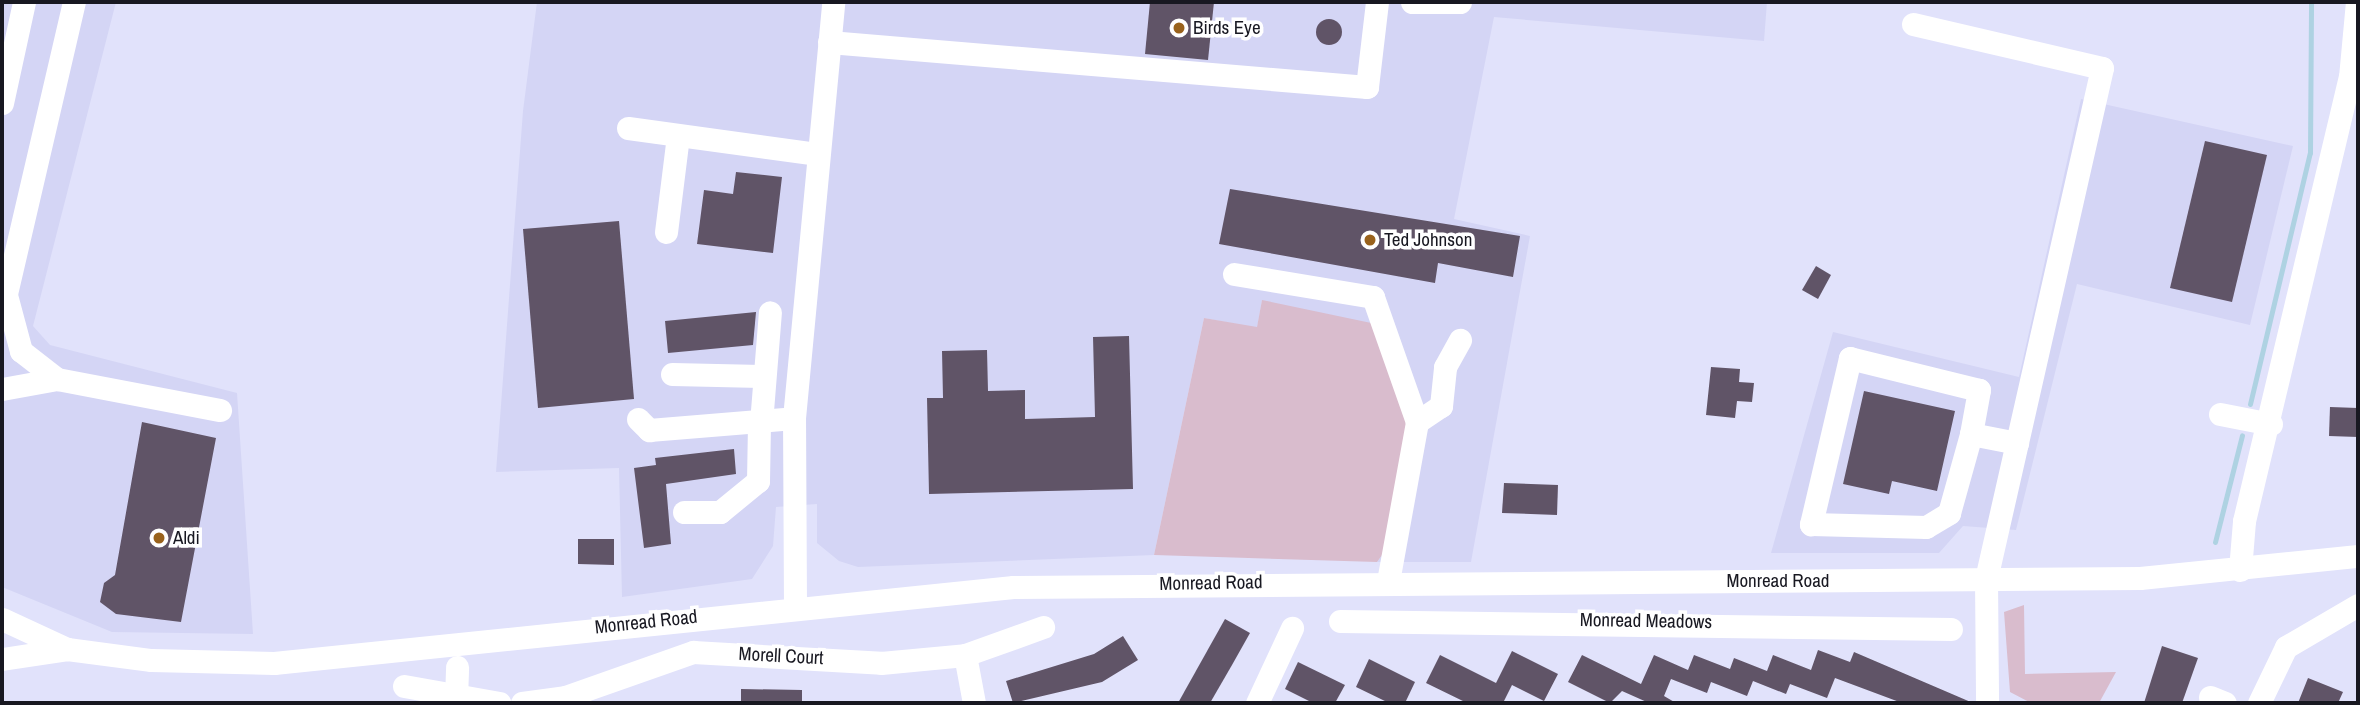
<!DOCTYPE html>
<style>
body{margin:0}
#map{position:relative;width:2360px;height:705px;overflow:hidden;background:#e1e2fb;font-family:"Archivo Narrow",sans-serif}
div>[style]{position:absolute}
.built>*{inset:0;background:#d4d5f5}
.green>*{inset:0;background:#d9bccd}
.stream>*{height:5px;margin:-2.5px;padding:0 2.5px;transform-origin:2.5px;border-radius:2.5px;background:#aed2e2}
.building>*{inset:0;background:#605467}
.round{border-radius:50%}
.minor>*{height:23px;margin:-11.5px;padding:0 11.5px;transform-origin:11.5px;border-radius:11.5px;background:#fff}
.dots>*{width:19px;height:19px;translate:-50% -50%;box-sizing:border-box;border:4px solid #fff;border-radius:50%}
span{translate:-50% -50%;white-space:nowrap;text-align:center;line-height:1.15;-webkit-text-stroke:7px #fff;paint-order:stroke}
.poi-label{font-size:19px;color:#181821}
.left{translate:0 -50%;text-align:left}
.street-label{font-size:19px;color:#181821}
.frame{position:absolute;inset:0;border:4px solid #181821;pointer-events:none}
</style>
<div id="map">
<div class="built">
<div style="clip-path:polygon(2px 2px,116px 2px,33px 326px,50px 345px,237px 393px,253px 634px,112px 632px,2px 587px)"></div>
<div style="clip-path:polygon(537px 2px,1767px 2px,1764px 41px,1494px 17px,1454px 219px,1530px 236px,1471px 562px,1377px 562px,1394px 539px,1262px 300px,1257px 328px,1204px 318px,1154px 555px,858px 567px,839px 561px,817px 543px,817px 504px,776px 507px,773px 546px,752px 579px,622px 597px,619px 468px,496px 472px,523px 111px)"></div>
<div style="clip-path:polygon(2081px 99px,2293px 146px,2250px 325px,2077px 284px,2016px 530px,1963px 526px,1939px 553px,1771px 553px,1833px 332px,2019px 377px)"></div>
</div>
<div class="green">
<div style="clip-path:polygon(1262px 300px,1376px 324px,1415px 434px,1391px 543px,1377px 562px,1154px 555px,1204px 318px,1257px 327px)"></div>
<div style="clip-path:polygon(2024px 605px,2025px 674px,2116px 672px,2099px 703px,2031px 703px,2010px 692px,2004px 612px)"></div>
</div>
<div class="stream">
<div style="left:2250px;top:404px;width:258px;rotate:-76.6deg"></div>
<div style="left:2310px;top:153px;width:151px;rotate:-89.6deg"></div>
<div style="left:2215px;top:542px;width:110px;rotate:-75.8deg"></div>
</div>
<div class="building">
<div style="clip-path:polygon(1150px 2px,1214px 2px,1208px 60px,1145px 54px)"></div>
<div class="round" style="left:1316px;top:19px;width:26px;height:26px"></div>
<div style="clip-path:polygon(2205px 141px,2267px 155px,2232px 302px,2170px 288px)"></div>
<div style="clip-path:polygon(736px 172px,782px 177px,773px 253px,697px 244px,704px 190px,733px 194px)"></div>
<div style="clip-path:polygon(1230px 189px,1520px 236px,1513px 277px,1438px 263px,1435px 283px,1219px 244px)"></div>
<div style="clip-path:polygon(619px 221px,634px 399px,538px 408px,523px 229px)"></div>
<div style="clip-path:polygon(1816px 266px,1831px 275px,1818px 299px,1802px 290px)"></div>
<div style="clip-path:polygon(756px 312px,753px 345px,668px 353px,665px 321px)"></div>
<div style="clip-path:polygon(1129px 336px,1133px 489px,929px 494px,927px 398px,943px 398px,942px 351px,987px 350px,988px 391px,1025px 390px,1025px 419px,1095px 417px,1093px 337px)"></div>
<div style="clip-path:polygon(1711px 367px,1740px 369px,1739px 382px,1754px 383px,1752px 402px,1737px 401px,1735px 418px,1706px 415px)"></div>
<div style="clip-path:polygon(1864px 391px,1955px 411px,1937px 491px,1892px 481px,1889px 494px,1843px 484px)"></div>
<div style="clip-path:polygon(2330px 407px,2358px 408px,2358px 437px,2329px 436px)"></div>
<div style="clip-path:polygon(142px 422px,216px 438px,181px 622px,116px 614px,100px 602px,104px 583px,115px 575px)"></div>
<div style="clip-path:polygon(734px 449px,736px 474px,666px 484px,671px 544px,644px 548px,634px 468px,656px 465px,655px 458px)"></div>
<div style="clip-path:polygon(1504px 483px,1558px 485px,1557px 515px,1502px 513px)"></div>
<div style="clip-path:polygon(578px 539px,614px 539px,614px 565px,578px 564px)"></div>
<div style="clip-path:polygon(1225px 619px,1250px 633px,1232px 665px,1210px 703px,1178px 703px)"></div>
<div style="clip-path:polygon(1123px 636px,1138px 660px,1102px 682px,1013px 703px,1006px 681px,1094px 654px)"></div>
<div style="clip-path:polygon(2162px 646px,2198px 658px,2182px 703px,2144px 703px)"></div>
<div style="clip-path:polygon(1818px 650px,1850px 662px,1854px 652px,1973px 703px,1902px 703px,1835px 678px,1827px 698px,1790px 684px,1786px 694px,1753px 681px,1747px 696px,1711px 682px,1707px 693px,1671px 679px,1664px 696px,1676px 703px,1649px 703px,1622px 691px,1610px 703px,1568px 682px,1582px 655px,1641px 684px,1654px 655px,1688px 670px,1694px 655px,1730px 669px,1734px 658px,1767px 671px,1773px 655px,1811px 670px)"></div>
<div style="clip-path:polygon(1512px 651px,1558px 674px,1544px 701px,1512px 685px,1503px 703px,1467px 703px,1426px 683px,1440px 655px,1496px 683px)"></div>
<div style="clip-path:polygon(1369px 659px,1415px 682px,1405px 703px,1389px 703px,1356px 687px)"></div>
<div style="clip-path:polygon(1298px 662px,1345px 685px,1335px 703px,1313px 703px,1285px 689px)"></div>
<div style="clip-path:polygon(2308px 678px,2343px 692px,2338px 703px,2298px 703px)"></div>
<div style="clip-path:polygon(741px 689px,802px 690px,802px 703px,741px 703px)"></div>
</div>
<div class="minor">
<div style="left:1412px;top:2px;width:48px"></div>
<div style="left:1913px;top:24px;width:194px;rotate:13.1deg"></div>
<div style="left:2102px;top:68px;width:524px;rotate:102.79deg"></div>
<div style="left:1986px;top:579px;width:124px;rotate:89.5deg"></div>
<div style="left:829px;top:42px;width:540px;rotate:4.78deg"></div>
<div style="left:1367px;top:87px;width:86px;rotate:-83.3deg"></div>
<div style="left:2px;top:103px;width:103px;rotate:-77.7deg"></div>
<div style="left:628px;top:128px;width:192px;rotate:7.8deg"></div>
<div style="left:666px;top:232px;width:97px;rotate:-82.9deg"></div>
<div style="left:1234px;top:274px;width:141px;rotate:9.4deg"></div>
<div style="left:1373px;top:297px;width:133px;rotate:70.6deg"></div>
<div style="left:1417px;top:422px;width:162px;rotate:100.3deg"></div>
<div style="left:6px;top:295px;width:58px;rotate:75deg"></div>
<div style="left:21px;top:351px;width:46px;rotate:37.9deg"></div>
<div style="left:2px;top:311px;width:317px;rotate:-76.9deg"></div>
<div style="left:672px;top:374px;width:89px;rotate:1.3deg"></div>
<div style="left:2px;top:389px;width:56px;rotate:-10.3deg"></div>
<div style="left:57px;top:379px;width:166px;rotate:10.8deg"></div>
<div style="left:2220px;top:414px;width:52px;rotate:11.1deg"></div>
<div style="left:638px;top:419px;width:16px;rotate:45deg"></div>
<div style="left:649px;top:430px;width:145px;rotate:-4.7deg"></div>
<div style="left:1417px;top:422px;width:29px;rotate:-34deg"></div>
<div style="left:1441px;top:406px;width:39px;rotate:-84deg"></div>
<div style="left:1445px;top:367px;width:31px;rotate:-61deg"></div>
<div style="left:761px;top:423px;width:111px;rotate:-85.4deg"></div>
<div style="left:1971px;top:434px;width:45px;rotate:-79.7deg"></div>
<div style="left:1979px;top:390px;width:133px;rotate:-166.1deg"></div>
<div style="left:1850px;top:358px;width:171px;rotate:103.2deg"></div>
<div style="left:1811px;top:524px;width:115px;rotate:1.5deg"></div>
<div style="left:1926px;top:527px;width:27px;rotate:-31deg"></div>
<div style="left:1949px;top:513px;width:82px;rotate:-74.4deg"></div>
<div style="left:1971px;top:434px;width:47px;rotate:11.1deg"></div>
<div style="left:684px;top:512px;width:36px"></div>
<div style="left:720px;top:512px;width:49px;rotate:-39.2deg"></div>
<div style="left:758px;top:481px;width:58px;rotate:-89deg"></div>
<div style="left:2240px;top:570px;width:49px;rotate:-85.3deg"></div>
<div style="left:2244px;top:521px;width:456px;rotate:-76.6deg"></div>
<div style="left:2350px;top:77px;width:75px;rotate:-84.7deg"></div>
<div style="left:795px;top:605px;width:187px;rotate:-90.3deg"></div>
<div style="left:794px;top:418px;width:418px;rotate:-84.6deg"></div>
<div style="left:2px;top:619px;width:72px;rotate:24.8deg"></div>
<div style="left:1340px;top:621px;width:611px;rotate:0.75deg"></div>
<div style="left:965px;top:655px;width:49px;rotate:79.4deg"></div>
<div style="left:2px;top:659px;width:66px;rotate:-8.7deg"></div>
<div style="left:67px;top:649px;width:85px;rotate:7.5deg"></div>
<div style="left:151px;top:660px;width:123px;rotate:1.4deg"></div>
<div style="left:274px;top:663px;width:743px;rotate:-5.87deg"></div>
<div style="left:1013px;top:587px;width:1127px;rotate:-0.46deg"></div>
<div style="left:2140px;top:578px;width:219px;rotate:-5.8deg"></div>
<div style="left:404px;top:686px;width:97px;rotate:10.1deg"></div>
<div style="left:2210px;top:697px;width:16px;rotate:22deg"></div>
<div style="left:456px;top:699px;width:32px;rotate:-88deg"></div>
<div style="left:522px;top:703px;width:43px;rotate:-7.9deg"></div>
<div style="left:565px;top:697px;width:136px;rotate:-19.4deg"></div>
<div style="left:693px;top:652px;width:188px;rotate:3.3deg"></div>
<div style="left:881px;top:663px;width:84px;rotate:-5.4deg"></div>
<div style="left:965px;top:655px;width:83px;rotate:-19.7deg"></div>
<div style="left:1257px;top:703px;width:83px;rotate:-65deg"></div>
<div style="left:2259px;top:703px;width:62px;rotate:-64.3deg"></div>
<div style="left:2286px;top:647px;width:83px;rotate:-30.3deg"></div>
</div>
<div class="dots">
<div style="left:1179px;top:28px;background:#99621c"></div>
<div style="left:1370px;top:240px;background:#99621c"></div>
<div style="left:159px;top:538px;background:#99621c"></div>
</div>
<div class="poi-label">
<span class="left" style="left:1193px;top:28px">Birds Eye</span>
<span class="left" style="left:1384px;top:240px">Ted Johnson</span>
<span class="left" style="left:173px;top:538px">Aldi</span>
</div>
<div class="street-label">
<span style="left:1778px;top:581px">Monread Road</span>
<span style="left:1211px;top:583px;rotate:-1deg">Monread Road</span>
<span style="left:1646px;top:621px;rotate:1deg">Monread Meadows</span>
<span style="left:646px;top:622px;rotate:-6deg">Monread Road</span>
<span style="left:781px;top:656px;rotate:3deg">Morell Court</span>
</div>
<div class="frame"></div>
</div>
